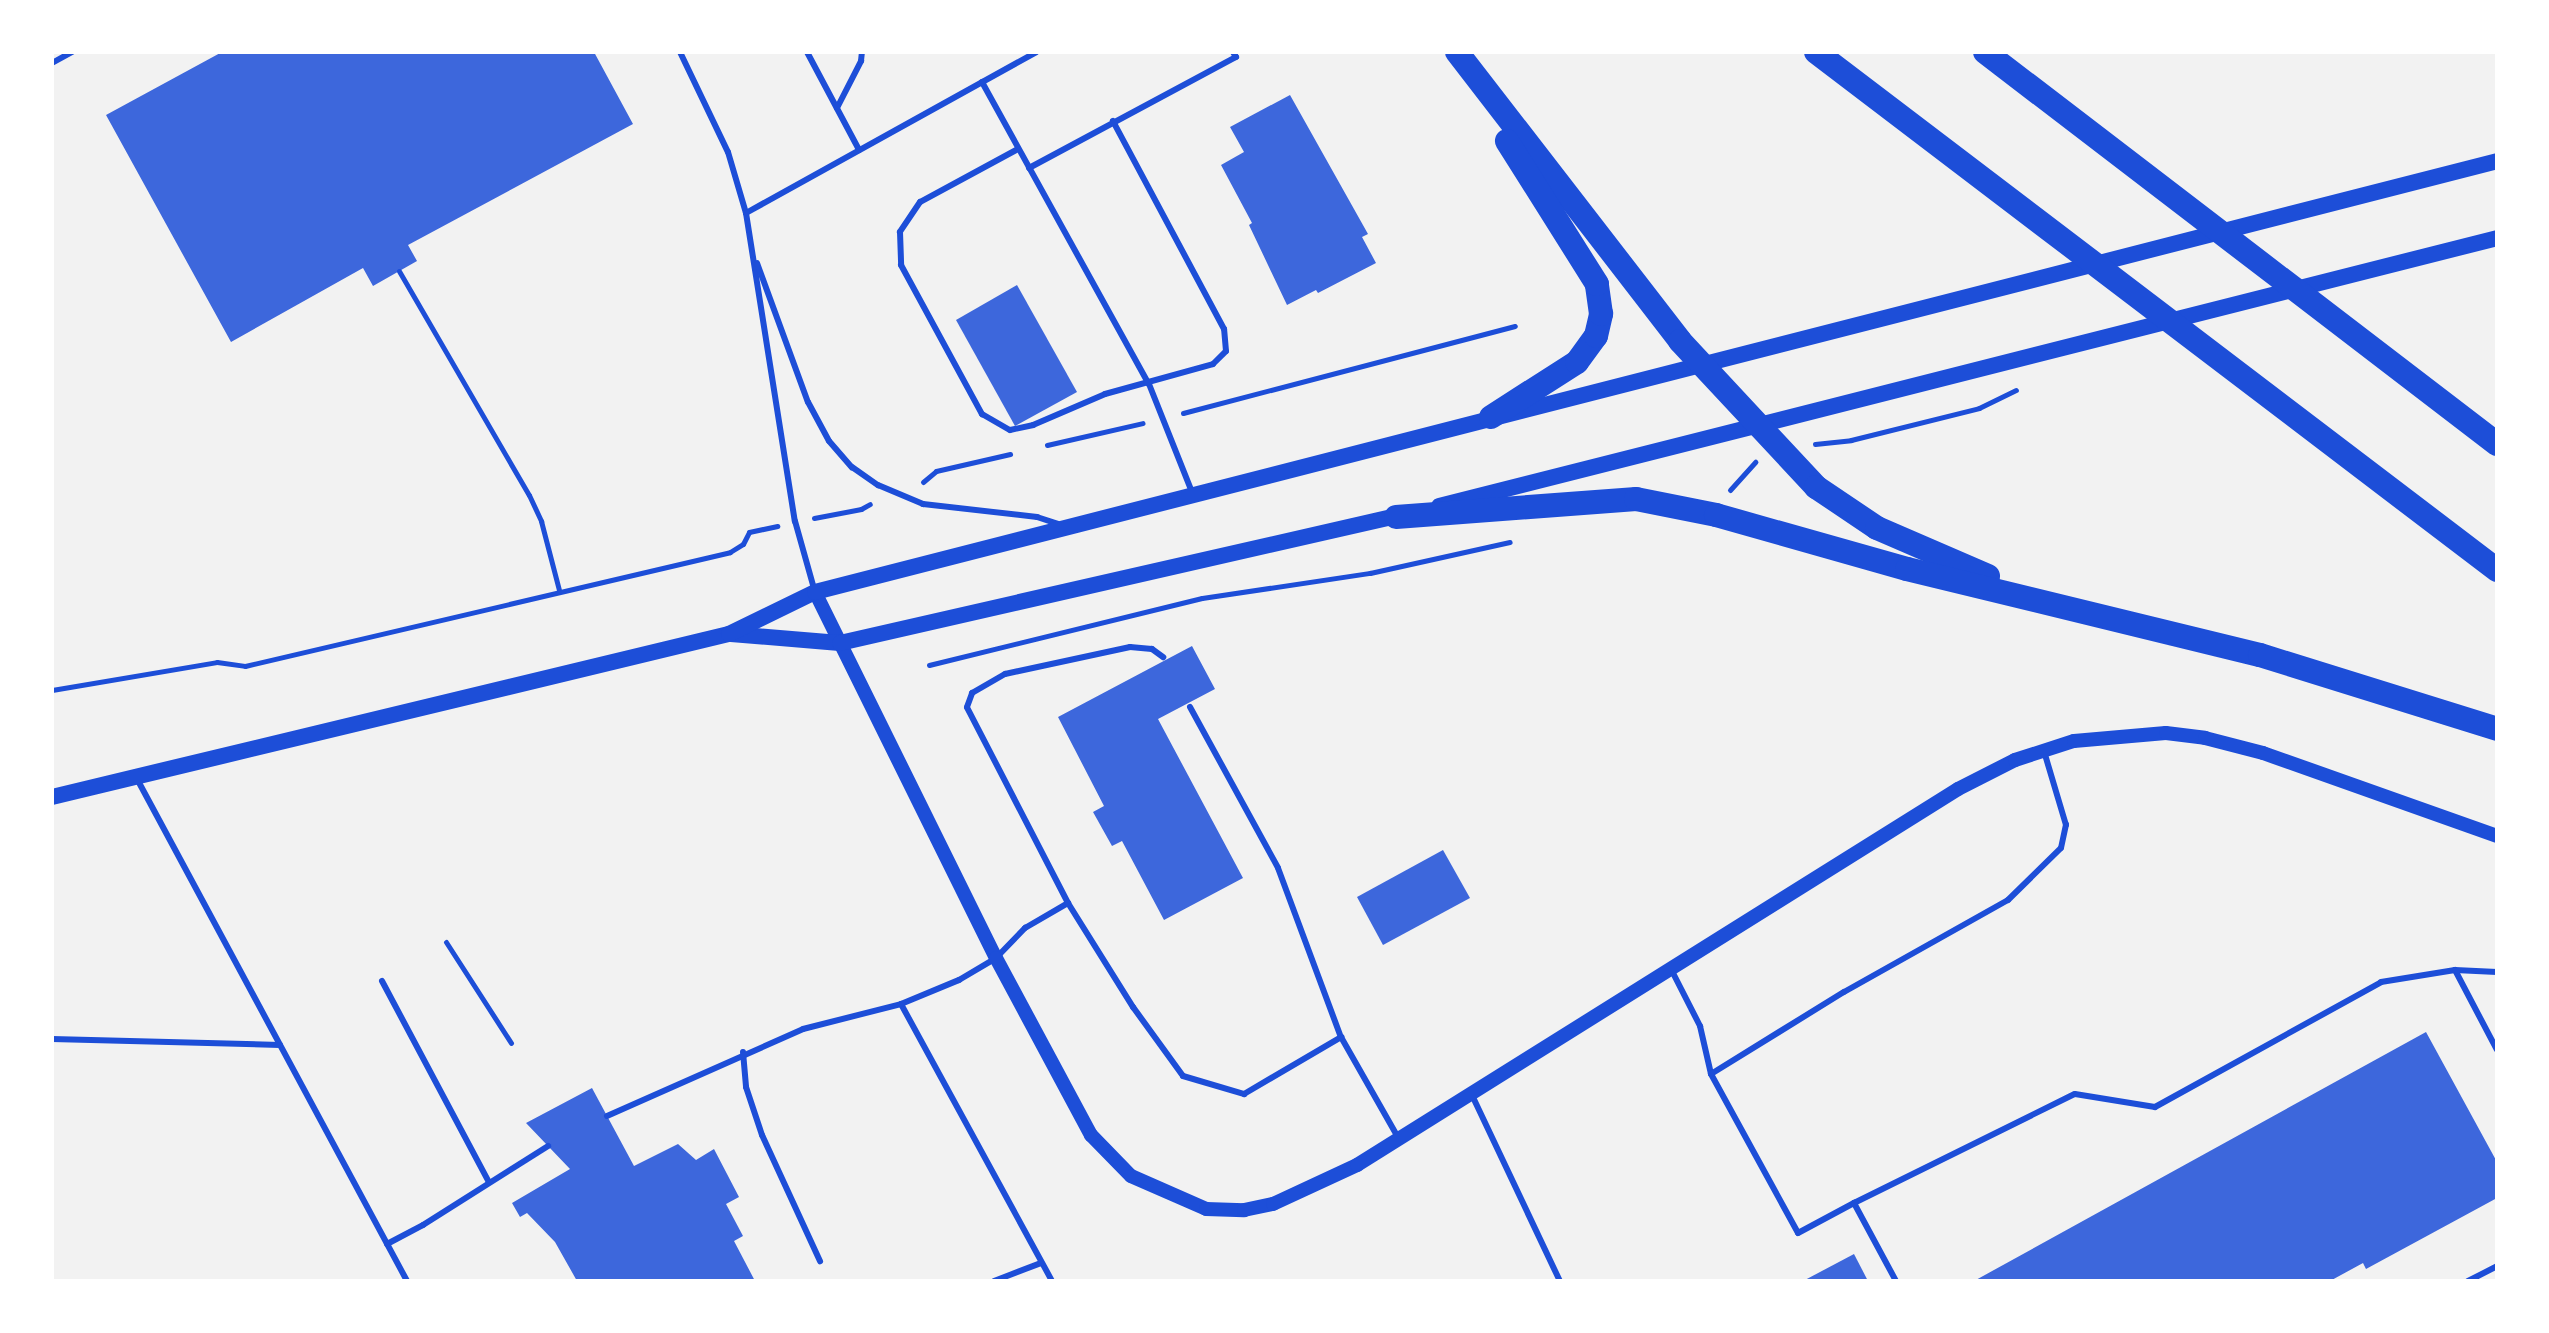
<!DOCTYPE html>
<style>
body{margin:0}
#map{position:relative;width:2549px;height:1333px;overflow:hidden;background:#f2f2f2;font-family:"Fira Sans",sans-serif}
div>[style]{position:absolute}
.building>*{inset:0;background:#3d67dc}
.path>*{height:5px;margin:-2.5px;padding:0 2.5px;transform-origin:2.5px;border-radius:2.5px;background:#1d4ed8}
.service>*{height:6px;margin:-3px;padding:0 3px;transform-origin:3px;border-radius:3px;background:#1d4ed8}
.tertiary>*{height:14px;margin:-7px;padding:0 7px;transform-origin:7px;border-radius:7px;background:#1d4ed8}
.secondary>*{height:16px;margin:-8px;padding:0 8px;transform-origin:8px;border-radius:8px;background:#1d4ed8}
.motorway>*{height:24px;margin:-12px;padding:0 12px;transform-origin:12px;border-radius:12px;background:#1d4ed8}
span{translate:-50% -50%;white-space:nowrap;text-align:center;line-height:1.15;-webkit-text-stroke:8px #fff;paint-order:stroke}
.frame{position:absolute;inset:0;border:54px solid #fff;pointer-events:none}
</style>
<div id="map">
<div class="building">
<div style="clip-path:polygon(222px 52px,594px 52px,633px 124px,408px 245px,417px 261px,373px 286px,363px 268px,231px 342px,106px 115px)"></div>
<div style="clip-path:polygon(1290px 95px,1368px 234px,1362px 237px,1376px 263px,1318px 293px,1316px 290px,1287px 305px,1249px 225px,1252px 223px,1221px 165px,1244px 152px,1230px 127px)"></div>
<div style="clip-path:polygon(1017px 285px,1077px 392px,1015px 426px,956px 320px)"></div>
<div style="clip-path:polygon(1192px 646px,1215px 689px,1158px 719px,1243px 878px,1164px 920px,1122px 841px,1112px 846px,1093px 812px,1104px 806px,1058px 717px)"></div>
<div style="clip-path:polygon(1443px 850px,1470px 898px,1383px 945px,1357px 897px)"></div>
<div style="clip-path:polygon(2426px 1032px,2497px 1162px,2497px 1198px,2366px 1269px,2363px 1263px,2330px 1281px,1974px 1281px)"></div>
<div style="clip-path:polygon(592px 1088px,634px 1166px,678px 1144px,696px 1160px,714px 1149px,739px 1197px,726px 1204px,743px 1236px,734px 1241px,755px 1281px,577px 1281px,555px 1242px,527px 1213px,520px 1217px,512px 1203px,570px 1169px,526px 1123px)"></div>
<div style="clip-path:polygon(1854px 1254px,1868px 1281px,1803px 1281px)"></div>
</div>
<div class="path">
<div style="left:399px;top:271px;width:259px;rotate:59.9deg"></div>
<div style="left:529px;top:495px;width:29px;rotate:65deg"></div>
<div style="left:541px;top:521px;width:71px;rotate:75.4deg"></div>
<div style="left:1183px;top:413px;width:343px;rotate:-14.7deg"></div>
<div style="left:1815px;top:444px;width:36px;rotate:-6deg"></div>
<div style="left:1851px;top:440px;width:132px;rotate:-14deg"></div>
<div style="left:1979px;top:408px;width:41px;rotate:-25.9deg"></div>
<div style="left:1047px;top:445px;width:98px;rotate:-12.9deg"></div>
<div style="left:923px;top:482px;width:17px;rotate:-40deg"></div>
<div style="left:936px;top:471px;width:76px;rotate:-12.9deg"></div>
<div style="left:1730px;top:490px;width:38px;rotate:-48deg"></div>
<div style="left:814px;top:518px;width:48px;rotate:-10.8deg"></div>
<div style="left:861px;top:509px;width:10px;rotate:-29deg"></div>
<div style="left:929px;top:665px;width:281px;rotate:-13.8deg"></div>
<div style="left:1202px;top:598px;width:170px;rotate:-8.5deg"></div>
<div style="left:1370px;top:573px;width:143px;rotate:-12.5deg"></div>
<div style="left:52px;top:690px;width:167px;rotate:-9.6deg"></div>
<div style="left:217px;top:662px;width:28px;rotate:8deg"></div>
<div style="left:245px;top:666px;width:498px;rotate:-13.2deg"></div>
<div style="left:730px;top:552px;width:15px;rotate:-32deg"></div>
<div style="left:743px;top:544px;width:13px;rotate:-63deg"></div>
<div style="left:749px;top:532px;width:29px;rotate:-12deg"></div>
<div style="left:446px;top:942px;width:120px;rotate:57.2deg"></div>
</div>
<div class="service">
<div style="left:680px;top:52px;width:111px;rotate:64.4deg"></div>
<div style="left:728px;top:152px;width:64px;rotate:73.6deg"></div>
<div style="left:746px;top:213px;width:312px;rotate:81deg"></div>
<div style="left:795px;top:521px;width:74px;rotate:74.3deg"></div>
<div style="left:807px;top:52px;width:111px;rotate:62deg"></div>
<div style="left:52px;top:63px;width:23px;rotate:-29deg"></div>
<div style="left:982px;top:82px;width:345px;rotate:61.1deg"></div>
<div style="left:1149px;top:384px;width:116px;rotate:68.3deg"></div>
<div style="left:837px;top:108px;width:53px;rotate:-62.9deg"></div>
<div style="left:861px;top:61px;width:9px;rotate:-84deg"></div>
<div style="left:1018px;top:149px;width:111px;rotate:151.6deg"></div>
<div style="left:920px;top:202px;width:36px;rotate:124deg"></div>
<div style="left:900px;top:232px;width:33px;rotate:88deg"></div>
<div style="left:901px;top:265px;width:170px;rotate:61.5deg"></div>
<div style="left:982px;top:414px;width:32px;rotate:30deg"></div>
<div style="left:1010px;top:430px;width:24px;rotate:-12deg"></div>
<div style="left:1033px;top:425px;width:78px;rotate:-23.3deg"></div>
<div style="left:1105px;top:394px;width:112px;rotate:-15.5deg"></div>
<div style="left:1213px;top:364px;width:18px;rotate:-45deg"></div>
<div style="left:1226px;top:351px;width:22px;rotate:-95deg"></div>
<div style="left:1224px;top:329px;width:236px;rotate:-118.1deg"></div>
<div style="left:1029px;top:168px;width:235px;rotate:-28.2deg"></div>
<div style="left:1236px;top:57px;width:6px;rotate:-121deg"></div>
<div style="left:746px;top:213px;width:332px;rotate:-29deg"></div>
<div style="left:757px;top:263px;width:148px;rotate:69.9deg"></div>
<div style="left:808px;top:402px;width:44px;rotate:61.7deg"></div>
<div style="left:829px;top:441px;width:35px;rotate:49deg"></div>
<div style="left:852px;top:467px;width:32px;rotate:35deg"></div>
<div style="left:878px;top:485px;width:49px;rotate:22.9deg"></div>
<div style="left:923px;top:504px;width:115px;rotate:6.5deg"></div>
<div style="left:1037px;top:517px;width:26px;rotate:18deg"></div>
<div style="left:1190px;top:707px;width:183px;rotate:61.3deg"></div>
<div style="left:1278px;top:868px;width:180px;rotate:69.6deg"></div>
<div style="left:1341px;top:1037px;width:117px;rotate:60.4deg"></div>
<div style="left:136px;top:777px;width:572px;rotate:61.73deg"></div>
<div style="left:1068px;top:903px;width:220px;rotate:-117.3deg"></div>
<div style="left:967px;top:707px;width:15px;rotate:-70deg"></div>
<div style="left:972px;top:693px;width:38px;rotate:-30deg"></div>
<div style="left:1005px;top:674px;width:128px;rotate:-12.2deg"></div>
<div style="left:1130px;top:647px;width:22px;rotate:5deg"></div>
<div style="left:1152px;top:649px;width:14px;rotate:36deg"></div>
<div style="left:2455px;top:970px;width:90px;rotate:62.3deg"></div>
<div style="left:1672px;top:971px;width:62px;rotate:63deg"></div>
<div style="left:1700px;top:1026px;width:49px;rotate:77.1deg"></div>
<div style="left:1711px;top:1074px;width:181px;rotate:61.3deg"></div>
<div style="left:1798px;top:1233px;width:64px;rotate:-28.2deg"></div>
<div style="left:1854px;top:1203px;width:89px;rotate:61.7deg"></div>
<div style="left:382px;top:981px;width:228px;rotate:62deg"></div>
<div style="left:901px;top:1004px;width:315px;rotate:61.4deg"></div>
<div style="left:52px;top:1039px;width:228px;rotate:1.5deg"></div>
<div style="left:743px;top:1052px;width:35px;rotate:85deg"></div>
<div style="left:746px;top:1087px;width:51px;rotate:71.6deg"></div>
<div style="left:762px;top:1135px;width:139px;rotate:65.3deg"></div>
<div style="left:1711px;top:1074px;width:156px;rotate:-31.7deg"></div>
<div style="left:1844px;top:992px;width:188px;rotate:-29.3deg"></div>
<div style="left:2008px;top:900px;width:74px;rotate:-44.5deg"></div>
<div style="left:2061px;top:848px;width:24px;rotate:-78deg"></div>
<div style="left:2066px;top:825px;width:77px;rotate:-106.6deg"></div>
<div style="left:1471px;top:1093px;width:208px;rotate:64.7deg"></div>
<div style="left:607px;top:1116px;width:214px;rotate:-23.9deg"></div>
<div style="left:803px;top:1029px;width:101px;rotate:-14.3deg"></div>
<div style="left:901px;top:1004px;width:63px;rotate:-22.5deg"></div>
<div style="left:959px;top:980px;width:43px;rotate:-30.7deg"></div>
<div style="left:996px;top:958px;width:42px;rotate:-46deg"></div>
<div style="left:1025px;top:928px;width:50px;rotate:-30.2deg"></div>
<div style="left:1068px;top:903px;width:123px;rotate:58deg"></div>
<div style="left:1133px;top:1007px;width:85px;rotate:54.1deg"></div>
<div style="left:1183px;top:1076px;width:64px;rotate:16.4deg"></div>
<div style="left:1244px;top:1094px;width:113px;rotate:-30.4deg"></div>
<div style="left:1854px;top:1203px;width:246px;rotate:-26.3deg"></div>
<div style="left:2075px;top:1094px;width:81px;rotate:9.2deg"></div>
<div style="left:2155px;top:1107px;width:258px;rotate:-28.9deg"></div>
<div style="left:2381px;top:982px;width:75px;rotate:-9.2deg"></div>
<div style="left:2455px;top:970px;width:42px;rotate:2.7deg"></div>
<div style="left:387px;top:1244px;width:41px;rotate:-27.8deg"></div>
<div style="left:423px;top:1225px;width:148px;rotate:-32.3deg"></div>
<div style="left:994px;top:1281px;width:50px;rotate:-21deg"></div>
<div style="left:2468px;top:1281px;width:33px;rotate:-27deg"></div>
</div>
<div class="tertiary">
<div style="left:815px;top:592px;width:408px;rotate:63.7deg"></div>
<div style="left:996px;top:958px;width:201px;rotate:61.8deg"></div>
<div style="left:1091px;top:1135px;width:57px;rotate:45.7deg"></div>
<div style="left:1131px;top:1176px;width:82px;rotate:23.7deg"></div>
<div style="left:1206px;top:1209px;width:38px;rotate:2deg"></div>
<div style="left:1244px;top:1210px;width:30px;rotate:-12deg"></div>
<div style="left:1273px;top:1204px;width:93px;rotate:-24.9deg"></div>
<div style="left:1357px;top:1165px;width:709px;rotate:-32.03deg"></div>
<div style="left:1958px;top:789px;width:64px;rotate:-27deg"></div>
<div style="left:2015px;top:760px;width:62px;rotate:-17.9deg"></div>
<div style="left:2074px;top:741px;width:92px;rotate:-5deg"></div>
<div style="left:2166px;top:733px;width:39px;rotate:7deg"></div>
<div style="left:2205px;top:738px;width:60px;rotate:14.5deg"></div>
<div style="left:2263px;top:753px;width:248px;rotate:19.5deg"></div>
</div>
<div class="secondary">
<div style="left:1439px;top:506px;width:1091px;rotate:-14.21deg"></div>
<div style="left:731px;top:634px;width:109px;rotate:4.7deg"></div>
<div style="left:840px;top:643px;width:580px;rotate:-12.86deg"></div>
<div style="left:52px;top:797px;width:696px;rotate:-13.54deg"></div>
<div style="left:729px;top:634px;width:96px;rotate:-26deg"></div>
<div style="left:815px;top:592px;width:1736px;rotate:-14.37deg"></div>
</div>
<div class="motorway">
<div style="left:1457px;top:52px;width:365px;rotate:52.3deg"></div>
<div style="left:1680px;top:341px;width:200px;rotate:47deg"></div>
<div style="left:1816px;top:487px;width:73px;rotate:33.9deg"></div>
<div style="left:1877px;top:528px;width:121px;rotate:23.4deg"></div>
<div style="left:1816px;top:52px;width:856px;rotate:37.26deg"></div>
<div style="left:1985px;top:52px;width:645px;rotate:37.44deg"></div>
<div style="left:1491px;top:417px;width:102px;rotate:-32.6deg"></div>
<div style="left:1577px;top:362px;width:32px;rotate:-54deg"></div>
<div style="left:1596px;top:336px;width:23px;rotate:-77deg"></div>
<div style="left:1601px;top:314px;width:30px;rotate:-98deg"></div>
<div style="left:1597px;top:284px;width:169px;rotate:-122.2deg"></div>
<div style="left:1396px;top:517px;width:241px;rotate:-4.3deg"></div>
<div style="left:1636px;top:499px;width:82px;rotate:11.3deg"></div>
<div style="left:1716px;top:515px;width:198px;rotate:15.8deg"></div>
<div style="left:1907px;top:569px;width:363px;rotate:13.7deg"></div>
<div style="left:2260px;top:655px;width:248px;rotate:17.3deg"></div>
</div>
<div class="frame"></div>
</div>
